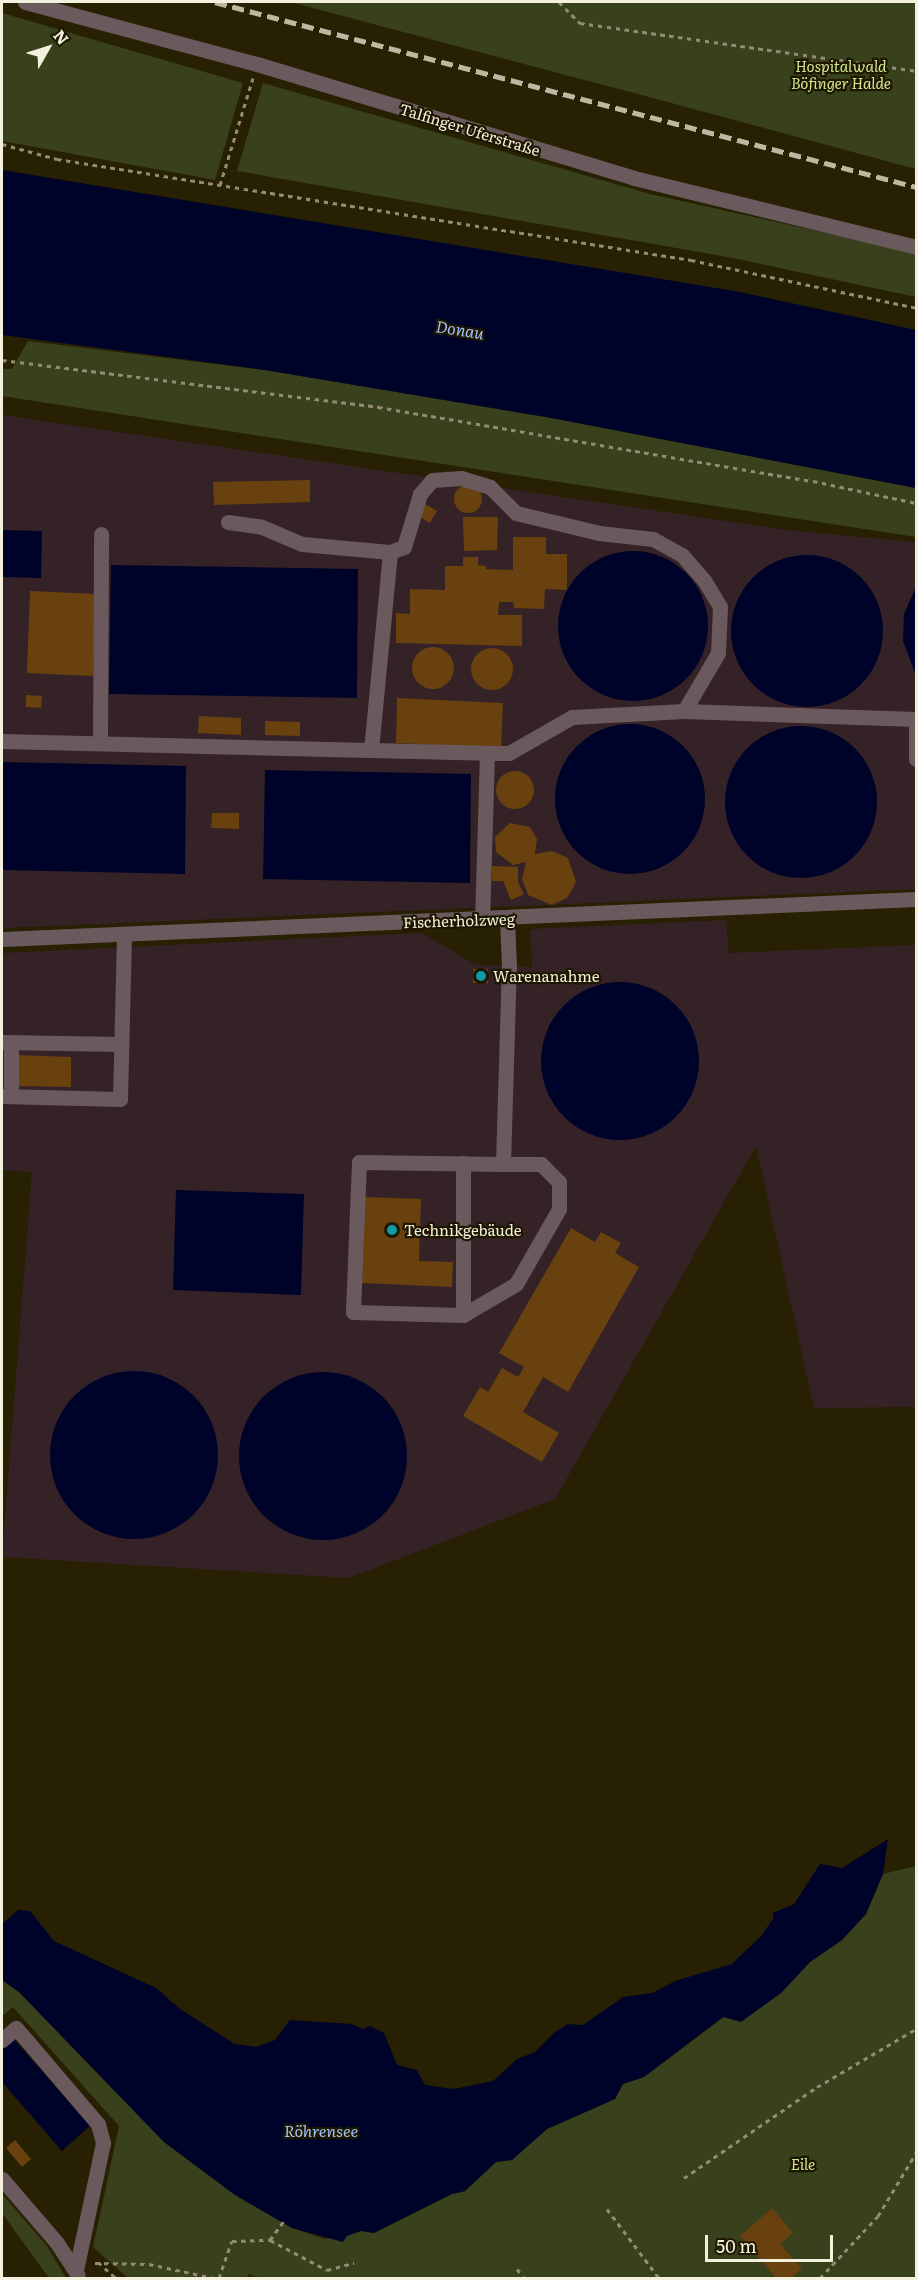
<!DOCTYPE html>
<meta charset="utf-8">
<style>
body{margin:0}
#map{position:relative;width:918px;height:2280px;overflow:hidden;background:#282003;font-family:Literata,serif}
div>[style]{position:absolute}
.industrial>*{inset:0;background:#352227}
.green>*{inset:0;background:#38411c}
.water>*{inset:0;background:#000329}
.round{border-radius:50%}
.building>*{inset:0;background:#68410f}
.path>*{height:3px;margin-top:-1.5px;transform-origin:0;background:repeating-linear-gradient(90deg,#928c75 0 4.5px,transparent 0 9px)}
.minor>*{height:15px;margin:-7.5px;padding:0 7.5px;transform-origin:7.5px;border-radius:7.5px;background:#6a5a5e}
.rail>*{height:4.5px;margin-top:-2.25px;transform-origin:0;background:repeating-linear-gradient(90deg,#bdb8a3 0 12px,transparent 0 18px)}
.dots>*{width:16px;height:16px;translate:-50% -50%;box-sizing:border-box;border:3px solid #1e1700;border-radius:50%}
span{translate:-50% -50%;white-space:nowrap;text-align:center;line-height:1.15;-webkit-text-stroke:4.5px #1e1700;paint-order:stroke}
.park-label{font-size:15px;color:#d2e892;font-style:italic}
.street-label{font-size:15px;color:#f4f0de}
.poi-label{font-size:15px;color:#f4f0de}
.left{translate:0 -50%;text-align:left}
.water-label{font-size:16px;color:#9fc2fb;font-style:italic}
.frame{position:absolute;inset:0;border:3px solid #f4f0de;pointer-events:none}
.north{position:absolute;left:18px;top:18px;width:60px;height:60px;-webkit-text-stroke:4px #1e1700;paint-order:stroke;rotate:51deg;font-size:16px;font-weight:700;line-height:24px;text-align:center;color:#f4f0de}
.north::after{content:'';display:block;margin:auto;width:21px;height:27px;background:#f4f0de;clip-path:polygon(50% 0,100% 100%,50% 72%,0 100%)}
.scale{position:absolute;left:705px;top:2235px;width:128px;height:27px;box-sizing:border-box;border:3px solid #f4f0de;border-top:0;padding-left:8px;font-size:18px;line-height:21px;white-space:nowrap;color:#f4f0de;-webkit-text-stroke:4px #1e1700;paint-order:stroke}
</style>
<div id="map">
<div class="industrial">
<div style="clip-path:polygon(2px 415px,795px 531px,916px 542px,916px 889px,2px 928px)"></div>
<div style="clip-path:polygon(726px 920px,729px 953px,916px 945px,916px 1407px,814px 1408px,756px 1146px,555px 1499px,349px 1578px,2px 1557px,32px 1172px,2px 1170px,2px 953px,422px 933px,476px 965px,532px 967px,530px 929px)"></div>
</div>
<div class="green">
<div style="clip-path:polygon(290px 2px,916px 2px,916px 169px,649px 97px)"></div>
<div style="clip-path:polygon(2px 13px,243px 83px,215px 180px,2px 141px)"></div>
<div style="clip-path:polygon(263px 83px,650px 194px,916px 253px,916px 297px,733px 258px,237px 171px)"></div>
<div style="clip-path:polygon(28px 341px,265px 370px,546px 417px,916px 488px,916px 537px,2px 396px,2px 369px,12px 369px)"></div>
<div style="clip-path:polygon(916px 1866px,916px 2278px,259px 2278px,249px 2274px,246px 2278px,128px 2278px,93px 2247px,119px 2126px,13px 2007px,2px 2016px,2px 1980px,19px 1992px,164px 2142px,235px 2195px,292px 2228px,325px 2239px,361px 2231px,374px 2233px,452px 2194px,465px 2191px,496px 2162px,512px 2160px,547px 2129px,615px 2099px,623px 2084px,644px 2077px,724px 2017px,781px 1993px,810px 1962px,842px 1940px,866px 1914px,883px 1874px)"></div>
<div style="clip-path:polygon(2px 2194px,47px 2246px,66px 2278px,49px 2278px,2px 2213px)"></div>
</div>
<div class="water">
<div style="clip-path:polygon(2px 170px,740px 292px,916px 330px,916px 488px,546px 417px,265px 370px,2px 335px)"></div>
<div style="clip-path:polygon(2px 530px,42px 531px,41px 578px,2px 577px)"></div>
<div class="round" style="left:558px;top:551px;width:150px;height:150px"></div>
<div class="round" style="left:731px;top:555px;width:152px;height:152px"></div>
<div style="clip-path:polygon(111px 565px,358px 569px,357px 698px,109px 694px)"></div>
<div style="clip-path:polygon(916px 587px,916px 675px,903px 641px,904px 614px)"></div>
<div class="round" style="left:555px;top:724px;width:150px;height:150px"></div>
<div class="round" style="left:725px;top:726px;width:152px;height:152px"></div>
<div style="clip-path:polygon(2px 762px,186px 766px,185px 874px,2px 870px)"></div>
<div style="clip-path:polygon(265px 770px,471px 774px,470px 883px,263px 879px)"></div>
<div class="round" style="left:541px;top:982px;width:158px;height:158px"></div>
<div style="clip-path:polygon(176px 1190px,304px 1194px,301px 1295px,173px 1290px)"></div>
<div class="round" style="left:50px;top:1371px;width:168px;height:168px"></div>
<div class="round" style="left:239px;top:1372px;width:168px;height:168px"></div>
<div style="clip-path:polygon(888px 1839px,883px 1874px,866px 1914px,842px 1940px,810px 1962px,781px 1993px,741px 2022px,723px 2017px,644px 2077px,623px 2084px,615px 2099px,547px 2129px,512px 2160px,496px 2162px,465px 2191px,452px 2194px,374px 2233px,361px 2231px,347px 2236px,343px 2242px,292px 2228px,235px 2195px,164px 2142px,19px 1992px,2px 1980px,2px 1924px,18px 1910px,30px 1911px,54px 1941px,156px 1988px,180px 2009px,235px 2044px,256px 2047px,275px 2040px,290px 2020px,352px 2024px,363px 2029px,370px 2026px,384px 2033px,397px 2065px,417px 2070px,425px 2085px,454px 2089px,493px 2081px,517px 2059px,535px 2052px,555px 2032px,568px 2024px,583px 2025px,623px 1997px,652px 1993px,675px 1981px,732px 1964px,761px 1936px,773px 1919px,773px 1913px,794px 1904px,820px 1864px,842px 1868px)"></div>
<div style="clip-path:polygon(13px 2038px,90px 2126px,62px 2151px,2px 2082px,2px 2048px)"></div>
</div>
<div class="building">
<div style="clip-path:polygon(310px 480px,310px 502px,214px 505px,213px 482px)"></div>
<div class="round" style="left:454px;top:485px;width:28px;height:28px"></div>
<div style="clip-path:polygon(425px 504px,437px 511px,430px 523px,418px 516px)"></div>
<div style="clip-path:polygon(463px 517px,498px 517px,497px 550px,464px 551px)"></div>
<div style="clip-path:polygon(513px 537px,546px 537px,546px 554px,567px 554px,567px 590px,545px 589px,544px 609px,514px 608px,513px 602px,499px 602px,498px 615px,522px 615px,522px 646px,396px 643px,396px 613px,410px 614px,410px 589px,445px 590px,445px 566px,463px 566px,463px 557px,478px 557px,478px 565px,486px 566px,486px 569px,513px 570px)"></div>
<div style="clip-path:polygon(30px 591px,96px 594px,93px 676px,27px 673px)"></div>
<div class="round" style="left:412px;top:647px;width:42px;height:42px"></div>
<div class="round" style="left:471px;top:648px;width:42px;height:42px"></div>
<div style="clip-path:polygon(26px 695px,42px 696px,41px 708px,26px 707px)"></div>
<div style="clip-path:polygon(397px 698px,503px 703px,501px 748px,396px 743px)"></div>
<div style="clip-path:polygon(199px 716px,241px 718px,241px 735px,198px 733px)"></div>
<div style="clip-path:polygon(265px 721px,300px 722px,300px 736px,265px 735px)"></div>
<div class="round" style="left:496px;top:771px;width:38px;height:38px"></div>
<div style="clip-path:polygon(212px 813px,239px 813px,239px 829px,211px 828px)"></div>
<div style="clip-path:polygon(510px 823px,530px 827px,537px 839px,535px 854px,552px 851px,568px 858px,576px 882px,567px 898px,552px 905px,528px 895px,522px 879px,526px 862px,513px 865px,496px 852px,495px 837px)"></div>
<div style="clip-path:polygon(492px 866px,518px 867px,518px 882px,524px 894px,511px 900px,503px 881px,492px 881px)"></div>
<div style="clip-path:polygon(473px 969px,488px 969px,488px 983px,473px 983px)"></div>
<div style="clip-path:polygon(18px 1055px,71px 1057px,71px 1087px,18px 1086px)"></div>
<div style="clip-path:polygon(365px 1197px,421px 1199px,419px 1261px,453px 1262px,452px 1287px,362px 1283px)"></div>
<div style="clip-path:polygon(571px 1228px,595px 1242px,601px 1232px,621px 1243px,615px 1253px,639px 1267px,568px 1392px,543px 1377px,523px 1412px,559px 1433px,542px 1462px,463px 1416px,480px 1387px,488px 1392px,502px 1368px,518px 1377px,524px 1367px,499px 1353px)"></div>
<div style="clip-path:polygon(15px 2140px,31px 2159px,22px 2167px,6px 2148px)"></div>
<div style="clip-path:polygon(772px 2208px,793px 2233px,780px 2244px,802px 2269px,791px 2278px,776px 2278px,740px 2236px)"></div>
</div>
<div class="path">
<div style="left:559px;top:2px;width:30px;rotate:45deg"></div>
<div style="left:580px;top:23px;width:339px;rotate:8.1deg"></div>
<div style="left:2px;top:144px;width:57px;rotate:15.3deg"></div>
<div style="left:57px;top:159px;width:642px;rotate:9.05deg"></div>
<div style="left:691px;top:260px;width:230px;rotate:12deg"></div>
<div style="left:220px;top:185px;width:112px;rotate:-72.9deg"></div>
<div style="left:2px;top:360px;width:379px;rotate:7.1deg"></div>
<div style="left:378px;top:407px;width:441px;rotate:9.7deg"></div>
<div style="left:813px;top:481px;width:105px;rotate:12.1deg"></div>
<div style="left:684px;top:2178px;width:161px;rotate:-34.4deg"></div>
<div style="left:817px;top:2087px;width:115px;rotate:-30.4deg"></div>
<div style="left:607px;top:2209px;width:86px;rotate:53deg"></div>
<div style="left:270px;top:2240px;width:26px;rotate:-54deg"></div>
<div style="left:98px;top:2262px;width:24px;rotate:42deg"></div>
<div style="left:95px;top:2263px;width:54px;rotate:1.1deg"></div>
<div style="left:149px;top:2264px;width:66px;rotate:12.3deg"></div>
<div style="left:517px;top:2269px;width:11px;rotate:52deg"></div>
<div style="left:219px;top:2278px;width:39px;rotate:-71deg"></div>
<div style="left:232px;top:2241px;width:38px;rotate:-2deg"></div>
<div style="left:270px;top:2240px;width:64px;rotate:27.8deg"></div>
<div style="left:327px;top:2270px;width:28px;rotate:-15deg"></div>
<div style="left:820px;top:2278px;width:85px;rotate:-46.9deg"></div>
<div style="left:878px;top:2216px;width:74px;rotate:-58.9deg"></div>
</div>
<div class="minor">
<div style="left:25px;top:2px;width:240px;rotate:15deg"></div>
<div style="left:257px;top:64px;width:394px;rotate:16.8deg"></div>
<div style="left:634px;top:178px;width:290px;rotate:13.7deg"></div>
<div style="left:228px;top:522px;width:34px;rotate:8deg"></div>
<div style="left:262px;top:527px;width:43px;rotate:23deg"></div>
<div style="left:302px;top:544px;width:88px;rotate:5.2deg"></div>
<div style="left:390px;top:552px;width:15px;rotate:-20deg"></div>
<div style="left:404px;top:547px;width:55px;rotate:-73.2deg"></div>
<div style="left:420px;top:494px;width:18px;rotate:-49deg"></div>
<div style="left:432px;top:480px;width:29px;rotate:-4deg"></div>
<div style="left:461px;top:478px;width:30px;rotate:17deg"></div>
<div style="left:490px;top:487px;width:37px;rotate:45deg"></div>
<div style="left:516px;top:513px;width:85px;rotate:13.5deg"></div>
<div style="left:599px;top:533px;width:54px;rotate:6.3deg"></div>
<div style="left:653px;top:539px;width:33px;rotate:29deg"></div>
<div style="left:682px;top:555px;width:33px;rotate:49deg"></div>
<div style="left:704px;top:580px;width:31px;rotate:59deg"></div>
<div style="left:720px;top:607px;width:46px;rotate:92.5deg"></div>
<div style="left:718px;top:653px;width:67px;rotate:120.4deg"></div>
<div style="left:916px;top:719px;width:40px;rotate:90deg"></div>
<div style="left:2px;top:741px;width:485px;rotate:1.4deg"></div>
<div style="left:487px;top:753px;width:166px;rotate:91.7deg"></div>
<div style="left:100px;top:743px;width:209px;rotate:-89.7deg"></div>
<div style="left:371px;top:750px;width:199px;rotate:-84.5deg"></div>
<div style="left:487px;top:753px;width:22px"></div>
<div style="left:509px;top:753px;width:73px;rotate:-29.7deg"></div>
<div style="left:572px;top:717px;width:112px;rotate:-3.1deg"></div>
<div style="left:684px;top:711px;width:232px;rotate:2deg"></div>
<div style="left:2px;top:939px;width:915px;rotate:-2.51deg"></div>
<div style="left:2px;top:1042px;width:119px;rotate:1deg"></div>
<div style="left:2px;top:1096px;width:118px;rotate:1.5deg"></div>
<div style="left:120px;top:1099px;width:165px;rotate:-88.6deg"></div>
<div style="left:11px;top:1096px;width:54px;rotate:-90deg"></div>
<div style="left:503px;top:1164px;width:144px;rotate:-179.2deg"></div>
<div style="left:359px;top:1162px;width:150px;rotate:92.3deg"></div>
<div style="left:353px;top:1312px;width:110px;rotate:1.6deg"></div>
<div style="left:463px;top:1315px;width:61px;rotate:-30.3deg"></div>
<div style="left:516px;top:1284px;width:86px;rotate:-60.2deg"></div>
<div style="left:559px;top:1209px;width:27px;rotate:-90deg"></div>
<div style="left:559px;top:1182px;width:25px;rotate:-135deg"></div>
<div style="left:541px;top:1164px;width:38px;rotate:180deg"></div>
<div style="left:503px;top:1164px;width:198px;rotate:-88.3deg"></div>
<div style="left:509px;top:966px;width:48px;rotate:-92.4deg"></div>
<div style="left:463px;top:1315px;width:152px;rotate:-90deg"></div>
<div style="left:2px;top:2040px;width:18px;rotate:-41deg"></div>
<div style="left:16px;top:2028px;width:126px;rotate:49.5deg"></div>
<div style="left:98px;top:2124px;width:20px;rotate:75deg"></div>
<div style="left:103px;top:2143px;width:130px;rotate:102deg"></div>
<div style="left:2px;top:2179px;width:84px;rotate:49.3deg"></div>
<div style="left:57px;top:2243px;width:38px;rotate:57deg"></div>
</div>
<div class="rail">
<div style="left:215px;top:2px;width:725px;rotate:14.78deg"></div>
</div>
<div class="dots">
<div style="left:481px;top:976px;background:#0f9aa8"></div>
<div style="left:392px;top:1230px;background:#0f9aa8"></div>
</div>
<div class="park-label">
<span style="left:841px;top:74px">Hospitalwald<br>Böfinger Halde</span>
<span style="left:803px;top:2164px">Eile</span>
</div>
<div class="street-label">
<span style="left:470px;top:129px;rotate:17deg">Talfinger Uferstraße</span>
<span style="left:459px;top:920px;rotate:-2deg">Fischerholzweg</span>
</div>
<div class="poi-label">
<span class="left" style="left:493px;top:976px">Warenanahme</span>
<span class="left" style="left:404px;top:1230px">Technikgebäude</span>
</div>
<div class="water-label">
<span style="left:460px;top:329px;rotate:9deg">Donau</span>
<span style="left:321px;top:2130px">Röhrensee</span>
</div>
<div class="frame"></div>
<div class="north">N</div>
<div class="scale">50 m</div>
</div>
